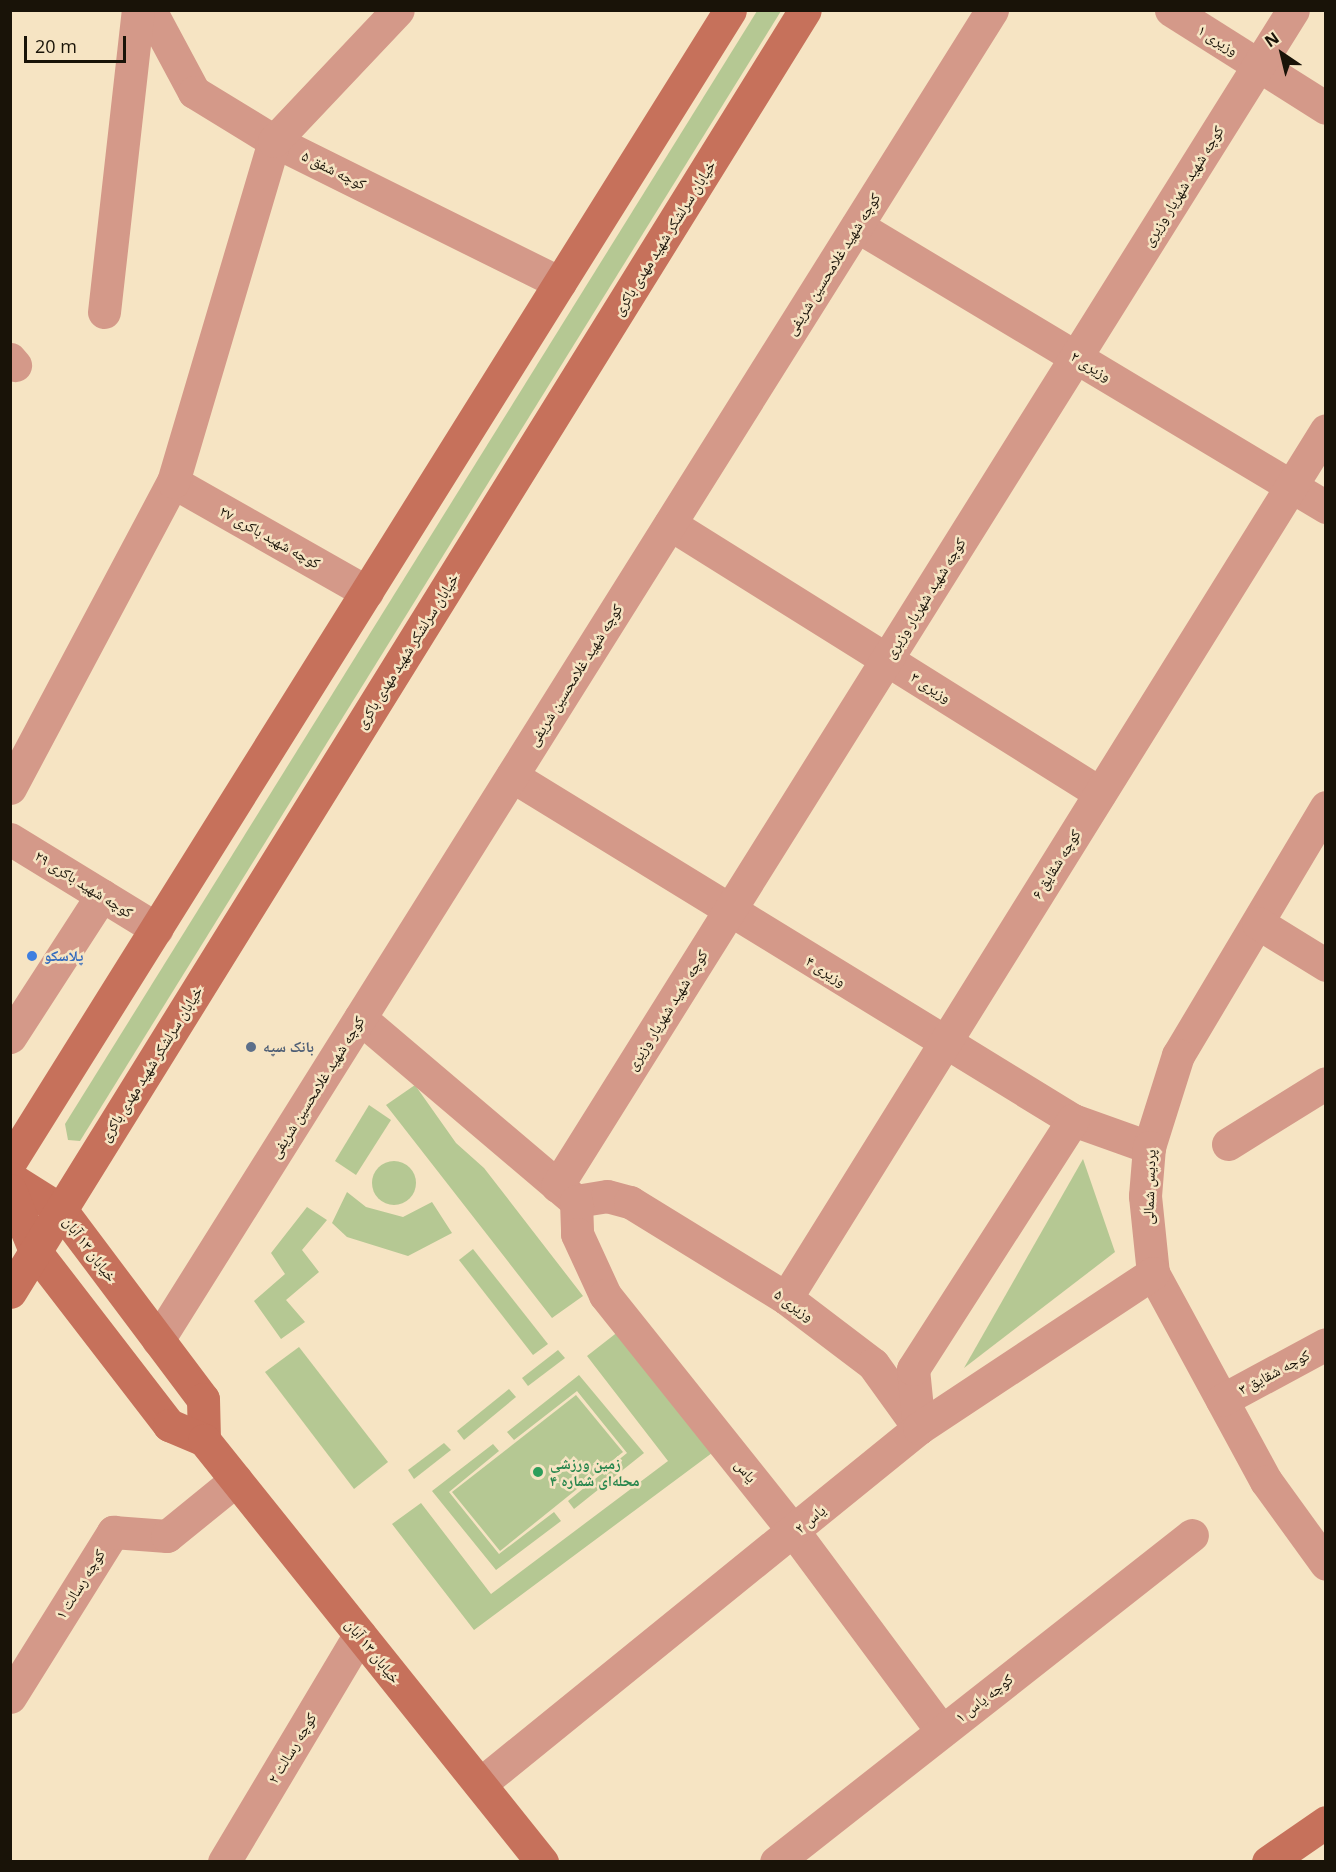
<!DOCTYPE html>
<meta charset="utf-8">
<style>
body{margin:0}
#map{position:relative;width:1336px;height:1872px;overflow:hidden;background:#f6e4c3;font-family:"Open Sans","Noto Naskh Arabic",sans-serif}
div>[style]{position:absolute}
.green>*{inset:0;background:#b5c893}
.round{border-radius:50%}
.street>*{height:33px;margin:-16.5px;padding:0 16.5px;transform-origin:16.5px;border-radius:16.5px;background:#d49989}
.secondary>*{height:33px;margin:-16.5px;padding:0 16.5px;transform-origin:16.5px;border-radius:16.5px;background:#c6715b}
.dots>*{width:16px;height:16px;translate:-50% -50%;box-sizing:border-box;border:3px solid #f6e4c3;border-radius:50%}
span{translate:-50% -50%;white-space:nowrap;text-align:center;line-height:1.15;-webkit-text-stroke:5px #f6e4c3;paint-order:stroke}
.street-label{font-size:15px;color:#191308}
.shop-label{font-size:15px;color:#366cbe;font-weight:700}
.left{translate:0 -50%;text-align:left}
.service-label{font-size:15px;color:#4e5e75;font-weight:700}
.leisure-label{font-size:15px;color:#27864d;font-weight:700}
.frame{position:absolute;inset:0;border:12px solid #191308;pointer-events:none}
.north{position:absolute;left:1252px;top:24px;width:60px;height:60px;-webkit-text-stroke:4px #f6e4c3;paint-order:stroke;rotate:325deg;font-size:16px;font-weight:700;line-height:24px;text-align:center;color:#191308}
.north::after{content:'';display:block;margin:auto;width:21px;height:27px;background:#191308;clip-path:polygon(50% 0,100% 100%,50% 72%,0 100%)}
.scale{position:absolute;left:24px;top:36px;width:102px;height:27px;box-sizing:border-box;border:3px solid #191308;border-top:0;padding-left:8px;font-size:18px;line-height:21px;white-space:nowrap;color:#191308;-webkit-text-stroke:4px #f6e4c3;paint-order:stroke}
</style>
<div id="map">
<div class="green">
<div style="clip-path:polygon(757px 11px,781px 11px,80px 1141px,68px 1140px,65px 1124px)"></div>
<div style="clip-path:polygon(415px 1085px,456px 1143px,484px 1168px,583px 1296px,552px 1318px,386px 1105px)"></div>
<div style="clip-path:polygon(369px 1105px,391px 1120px,356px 1175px,335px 1161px)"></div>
<div style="clip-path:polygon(1083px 1159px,1115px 1252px,964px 1368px)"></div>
<div class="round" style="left:372px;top:1161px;width:44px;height:44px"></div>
<div style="clip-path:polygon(347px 1192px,366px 1207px,403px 1217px,432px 1202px,452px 1233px,408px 1256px,347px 1237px,332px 1223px)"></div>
<div style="clip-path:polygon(307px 1207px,327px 1220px,302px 1250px,319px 1272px,286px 1300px,305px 1322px,281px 1339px,254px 1301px,285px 1274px,271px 1253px)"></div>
<div style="clip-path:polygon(473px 1249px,548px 1344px,533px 1355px,459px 1260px)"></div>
<div style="clip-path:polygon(619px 1331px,712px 1453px,474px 1630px,392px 1524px,421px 1503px,491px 1594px,668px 1461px,587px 1356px)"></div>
<div style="clip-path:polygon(299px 1347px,388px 1462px,354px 1489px,265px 1372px)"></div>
<div style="clip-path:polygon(558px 1350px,565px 1358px,528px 1386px,522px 1378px)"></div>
<div style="clip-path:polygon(579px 1375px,644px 1453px,574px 1509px,568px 1501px,627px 1453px,577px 1391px,514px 1440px,507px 1432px)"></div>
<div style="clip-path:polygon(509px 1389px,516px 1397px,464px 1440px,457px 1431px)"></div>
<div style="clip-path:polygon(576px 1395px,623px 1452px,500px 1551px,452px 1492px)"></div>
<div style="clip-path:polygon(444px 1443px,451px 1450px,414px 1479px,408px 1470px)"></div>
<div style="clip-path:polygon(493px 1444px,499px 1451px,449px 1492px,499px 1554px,554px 1512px,561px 1521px,496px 1570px,432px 1491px)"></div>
</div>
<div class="street">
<div style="left:150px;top:10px;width:93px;rotate:61.8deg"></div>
<div style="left:194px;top:92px;width:94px;rotate:31.5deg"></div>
<div style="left:274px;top:141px;width:319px;rotate:26.4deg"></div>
<div style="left:1171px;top:10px;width:183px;rotate:32.3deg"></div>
<div style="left:857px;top:226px;width:547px;rotate:30.93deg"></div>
<div style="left:104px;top:312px;width:304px;rotate:-83.6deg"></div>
<div style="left:10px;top:359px;width:8px;rotate:50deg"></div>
<div style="left:173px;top:482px;width:223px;rotate:29.6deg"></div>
<div style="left:670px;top:524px;width:507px;rotate:32.03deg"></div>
<div style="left:512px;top:776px;width:658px;rotate:31.52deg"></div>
<div style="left:1073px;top:1120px;width:81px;rotate:19.6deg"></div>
<div style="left:10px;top:788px;width:347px;rotate:-62deg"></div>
<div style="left:173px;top:482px;width:356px;rotate:-73.5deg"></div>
<div style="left:274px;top:141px;width:180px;rotate:-46.6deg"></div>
<div style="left:1326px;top:807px;width:289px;rotate:120.8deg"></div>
<div style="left:1178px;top:1055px;width:96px;rotate:107.5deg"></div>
<div style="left:1149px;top:1147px;width:49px;rotate:94.7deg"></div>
<div style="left:1145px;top:1196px;width:77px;rotate:84.1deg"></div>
<div style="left:1153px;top:1273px;width:237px;rotate:61.5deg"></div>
<div style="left:1266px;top:1481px;width:102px;rotate:54.1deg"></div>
<div style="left:10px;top:839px;width:172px;rotate:31.5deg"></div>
<div style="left:1258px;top:923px;width:80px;rotate:31.7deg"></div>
<div style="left:360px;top:1018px;width:283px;rotate:40.3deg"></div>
<div style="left:576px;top:1201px;width:31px;rotate:-9deg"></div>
<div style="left:607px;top:1196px;width:24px;rotate:15deg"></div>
<div style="left:630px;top:1202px;width:183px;rotate:31.6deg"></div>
<div style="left:786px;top:1298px;width:109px;rotate:37.2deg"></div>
<div style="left:873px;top:1364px;width:79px;rotate:54.3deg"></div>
<div style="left:919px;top:1428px;width:59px;rotate:-95.8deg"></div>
<div style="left:913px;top:1369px;width:296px;rotate:-57.3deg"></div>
<div style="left:10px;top:1037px;width:169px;rotate:-57.1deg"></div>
<div style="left:1228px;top:1144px;width:115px;rotate:-31.9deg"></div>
<div style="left:557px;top:1186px;width:1387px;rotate:-57.96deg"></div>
<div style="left:576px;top:1201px;width:33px;rotate:88deg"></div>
<div style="left:577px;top:1234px;width:67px;rotate:65.3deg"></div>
<div style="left:605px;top:1295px;width:303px;rotate:51.4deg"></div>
<div style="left:794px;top:1532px;width:248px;rotate:53.4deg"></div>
<div style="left:786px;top:1298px;width:1022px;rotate:-58.11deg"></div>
<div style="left:158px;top:1340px;width:1570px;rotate:-57.91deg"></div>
<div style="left:1222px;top:1400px;width:118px;rotate:-28.3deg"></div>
<div style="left:10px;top:1697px;width:195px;rotate:-58deg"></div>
<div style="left:113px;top:1532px;width:54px;rotate:4.2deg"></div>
<div style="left:167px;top:1536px;width:89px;rotate:-39.1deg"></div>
<div style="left:480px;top:1784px;width:565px;rotate:-39.04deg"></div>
<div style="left:919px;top:1428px;width:281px;rotate:-33.5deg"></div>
<div style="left:224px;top:1862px;width:265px;rotate:-59.2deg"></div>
<div style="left:776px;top:1862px;width:529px;rotate:-38.17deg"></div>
</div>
<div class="secondary">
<div style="left:10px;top:1162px;width:1358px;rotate:-57.99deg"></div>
<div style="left:10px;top:1178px;width:60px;rotate:32.1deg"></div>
<div style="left:61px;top:1210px;width:236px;rotate:53.1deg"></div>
<div style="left:203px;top:1399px;width:41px;rotate:88.6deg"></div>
<div style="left:10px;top:1190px;width:66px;rotate:67.7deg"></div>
<div style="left:35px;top:1251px;width:220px;rotate:52.4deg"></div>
<div style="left:169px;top:1425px;width:38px;rotate:23deg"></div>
<div style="left:204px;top:1440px;width:541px;rotate:51.31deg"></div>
<div style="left:10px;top:1292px;width:1508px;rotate:-58.2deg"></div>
<div style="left:1268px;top:1862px;width:70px;rotate:-34.6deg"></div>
</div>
<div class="dots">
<div style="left:32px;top:956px;background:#3f7fe0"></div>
<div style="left:251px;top:1047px;background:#5c6f8a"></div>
<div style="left:538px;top:1472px;background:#2e9e5b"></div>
</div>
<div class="street-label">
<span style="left:1218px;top:40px;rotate:32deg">وزیری ۱</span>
<span style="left:334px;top:170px;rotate:26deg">کوچه شفق ۵</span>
<span style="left:1183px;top:186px;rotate:-58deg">کوچه شهید شهریار وزیری</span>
<span style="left:664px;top:238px;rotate:-58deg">خیابان سرلشکر شهید مهدی باکری</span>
<span style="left:833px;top:264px;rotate:-58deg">کوچه شهید غلامحسین شریفی</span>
<span style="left:1091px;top:366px;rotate:31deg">وزیری ۲</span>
<span style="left:270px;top:537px;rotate:29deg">کوچه شهید باکری ۲۷</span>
<span style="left:925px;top:598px;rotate:-58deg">کوچه شهید شهریار وزیری</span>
<span style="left:407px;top:651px;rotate:-58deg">خیابان سرلشکر شهید مهدی باکری</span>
<span style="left:575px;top:675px;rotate:-58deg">کوچه شهید غلامحسین شریفی</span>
<span style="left:931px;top:687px;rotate:32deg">وزیری ۳</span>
<span style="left:1056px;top:864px;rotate:-58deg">کوچه شقایق ۶</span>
<span style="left:84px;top:884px;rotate:32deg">کوچه شهید باکری ۲۹</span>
<span style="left:826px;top:971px;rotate:32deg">وزیری ۴</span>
<span style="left:667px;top:1010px;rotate:-58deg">کوچه شهید شهریار وزیری</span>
<span style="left:151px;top:1064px;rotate:-58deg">خیابان سرلشکر شهید مهدی باکری</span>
<span style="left:317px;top:1087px;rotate:-58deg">کوچه شهید غلامحسین شریفی</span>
<span style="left:1149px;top:1187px;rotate:-88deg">پردیس شمالی</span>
<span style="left:90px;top:1249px;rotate:53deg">خیابان ۱۳ آبان</span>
<span style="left:794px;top:1305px;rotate:35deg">وزیری ۵</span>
<span style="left:1274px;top:1372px;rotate:-28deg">کوچه شقایق ۳</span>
<span style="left:746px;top:1471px;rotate:51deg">یاس</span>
<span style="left:810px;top:1519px;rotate:-40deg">یاس ۲</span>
<span style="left:80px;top:1584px;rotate:-58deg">کوچه رسالت ۱</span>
<span style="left:373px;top:1651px;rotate:51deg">خیابان ۱۳ آبان</span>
<span style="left:984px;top:1698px;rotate:-38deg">کوچه یاس ۱</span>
<span style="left:292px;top:1748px;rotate:-59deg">کوچه رسالت ۲</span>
</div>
<div class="shop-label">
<span class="left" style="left:44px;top:956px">پلاسکو</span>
</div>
<div class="service-label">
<span class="left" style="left:263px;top:1047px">بانک سپه</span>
</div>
<div class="leisure-label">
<span class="left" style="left:550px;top:1472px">زمین ورزشی<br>محله‌ای شماره ۴</span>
</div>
<div class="frame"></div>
<div class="north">N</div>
<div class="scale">20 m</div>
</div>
